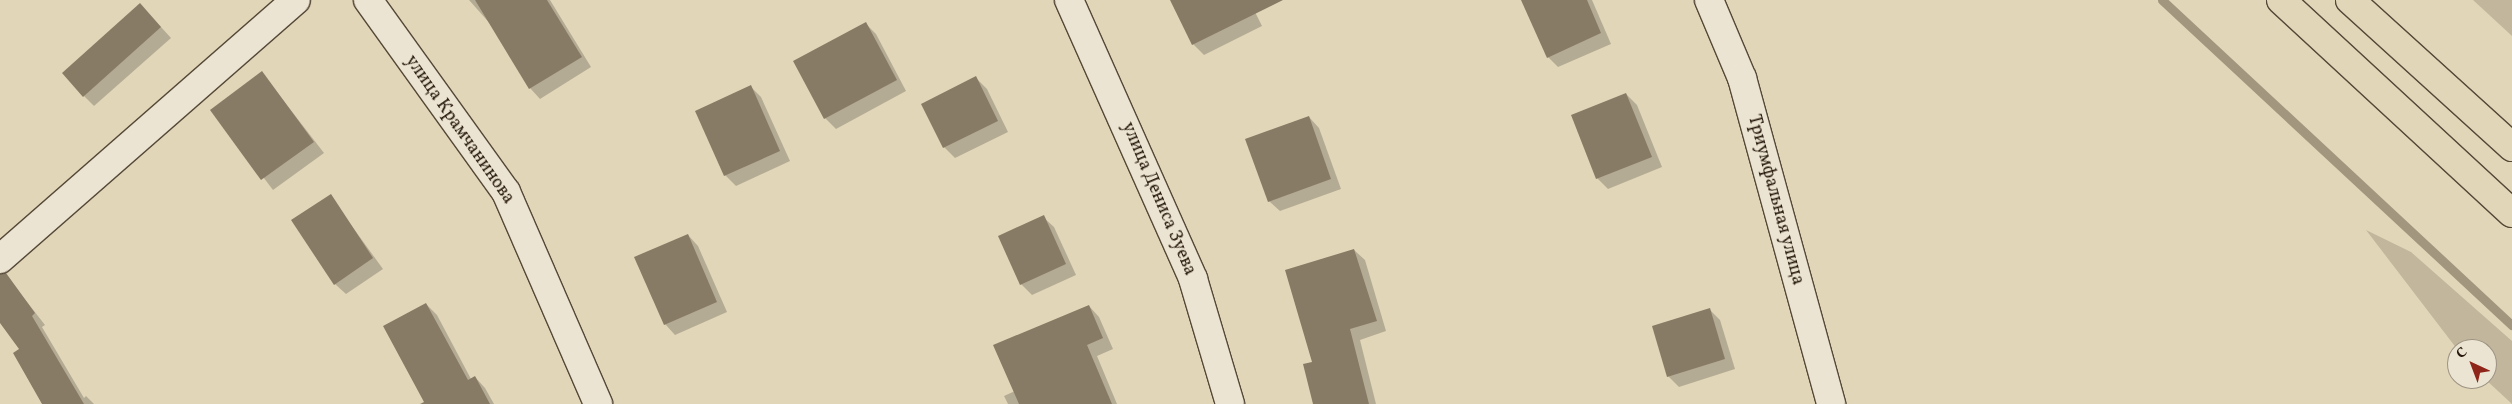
<!DOCTYPE html>
<meta charset="utf-8">
<style>
body{margin:0}
#map{position:relative;width:2512px;height:404px;overflow:hidden;background:#e2d6b9;font-family:Vollkorn,serif}
div>[style]{position:absolute}
.green>*{inset:0;background:#c2b69c}
.shadow>*{inset:0;background:#0003}
.stream>*{height:9px;margin:-4.5px;padding:0 4.5px;transform-origin:4.5px;border-radius:4.5px;background:#a2967e}
.building>*{inset:0;background:#887b66}
.roads{filter:drop-shadow(1px 0 #554837) drop-shadow(-1px 0 #554837) drop-shadow(0 1px #554837) drop-shadow(0 -1px #554837)}
.minor>*{height:28px;margin:-14px;padding:0 14px;transform-origin:14px;border-radius:14px;background:#ece4d2}
.primary>*{height:28px;margin:-14px;padding:0 14px;transform-origin:14px;border-radius:14px;background:#e2d6b9}
span{translate:-50% -50%;white-space:nowrap;text-align:center;line-height:1.15;-webkit-text-stroke:4px #ece4d2;paint-order:stroke}
.street-label{font-size:18px;color:#26190c}
.north{position:absolute;left:2447px;top:339px;width:50px;height:50px;box-sizing:border-box;background:#ece4d2;border:1px solid #9d9383;border-radius:50%;rotate:317deg;font-size:14px;font-weight:700;line-height:20px;text-align:center;color:#26190c}
.north::after{content:'';display:block;margin:auto;width:18px;height:22px;background:#8f2418;clip-path:polygon(50% 0,100% 100%,50% 72%,0 100%)}
</style>
<div id="map">
<div class="green">
<div style="clip-path:polygon(2473px 0,2512px 0,2512px 36px)"></div>
<div style="clip-path:polygon(2366px 230px,2411px 252px,2512px 341px,2512px 404px,2485px 379px,2487px 349px,2457px 349px)"></div>
</div>
<div class="shadow">
<div style="clip-path:polygon(469px 0,550px 0,591px 67px,540px 99px,530px 88px,493px 27px)"></div>
<div style="clip-path:polygon(1171px 0,1249px 0,1262px 26px,1204px 55px,1193px 44px)"></div>
<div style="clip-path:polygon(1522px 0,1592px 0,1611px 44px,1558px 67px,1548px 57px)"></div>
<div style="clip-path:polygon(150px 15px,171px 38px,94px 106px,84px 96px)"></div>
<div style="clip-path:polygon(865px 23px,876px 34px,906px 91px,836px 129px,825px 118px)"></div>
<div style="clip-path:polygon(262px 73px,324px 153px,273px 190px,212px 110px)"></div>
<div style="clip-path:polygon(976px 78px,987px 89px,1008px 132px,955px 158px,944px 147px)"></div>
<div style="clip-path:polygon(751px 87px,761px 97px,790px 161px,736px 186px,725px 175px)"></div>
<div style="clip-path:polygon(1626px 94px,1637px 105px,1662px 167px,1608px 189px,1597px 178px)"></div>
<div style="clip-path:polygon(1309px 117px,1319px 128px,1341px 189px,1280px 211px,1269px 201px)"></div>
<div style="clip-path:polygon(330px 196px,383px 269px,346px 294px,335px 284px)"></div>
<div style="clip-path:polygon(1043px 217px,1054px 227px,1076px 275px,1032px 295px,1021px 284px)"></div>
<div style="clip-path:polygon(688px 235px,698px 246px,727px 312px,675px 335px,665px 324px)"></div>
<div style="clip-path:polygon(1354px 250px,1365px 260px,1386px 331px,1360px 340px,1376px 404px,1314px 404px,1314px 362px)"></div>
<div style="clip-path:polygon(9px 279px,45px 325px,42px 327px,84px 398px,86px 396px,94px 404px,46px 404px,21px 350px,0 321px,0 286px)"></div>
<div style="clip-path:polygon(426px 304px,437px 315px,471px 379px,475px 377px,485px 388px,494px 404px,425px 404px)"></div>
<div style="clip-path:polygon(1089px 306px,1099px 317px,1113px 349px,1097px 356px,1117px 404px,1008px 404px,1004px 396px,1015px 391px)"></div>
<div style="clip-path:polygon(1709px 309px,1720px 320px,1735px 369px,1679px 387px,1668px 376px)"></div>
</div>
<div class="stream">
<div style="left:2162px;top:0;width:478px;rotate:42.9deg"></div>
</div>
<div class="building">
<div style="clip-path:polygon(475px 0,547px 0,582px 57px,529px 89px)"></div>
<div style="clip-path:polygon(1170px 0,1283px 0,1192px 45px)"></div>
<div style="clip-path:polygon(1521px 0,1587px 0,1601px 33px,1547px 58px)"></div>
<div style="clip-path:polygon(140px 3px,161px 27px,83px 97px,62px 73px)"></div>
<div style="clip-path:polygon(866px 22px,897px 80px,824px 119px,793px 61px)"></div>
<div style="clip-path:polygon(262px 71px,314px 142px,261px 180px,210px 110px)"></div>
<div style="clip-path:polygon(976px 76px,998px 121px,943px 148px,921px 104px)"></div>
<div style="clip-path:polygon(751px 85px,780px 151px,724px 176px,695px 111px)"></div>
<div style="clip-path:polygon(1626px 93px,1652px 157px,1596px 179px,1571px 115px)"></div>
<div style="clip-path:polygon(1309px 116px,1331px 179px,1268px 202px,1245px 139px)"></div>
<div style="clip-path:polygon(331px 194px,373px 258px,334px 285px,291px 220px)"></div>
<div style="clip-path:polygon(1044px 215px,1066px 264px,1020px 285px,998px 236px)"></div>
<div style="clip-path:polygon(688px 234px,717px 302px,664px 325px,634px 257px)"></div>
<div style="clip-path:polygon(1354px 249px,1377px 321px,1350px 329px,1369px 404px,1313px 404px,1303px 364px,1312px 362px,1285px 270px)"></div>
<div style="clip-path:polygon(6px 273px,35px 313px,32px 316px,84px 404px,42px 404px,13px 353px,19px 349px,0 323px,0 274px)"></div>
<div style="clip-path:polygon(426px 303px,468px 380px,475px 376px,490px 404px,420px 404px,424px 402px,383px 326px)"></div>
<div style="clip-path:polygon(1089px 305px,1103px 338px,1087px 345px,1112px 404px,1019px 404px,993px 345px)"></div>
<div style="clip-path:polygon(1710px 308px,1725px 359px,1667px 377px,1652px 326px)"></div>
</div>
<div class="roads">
<div class="minor">
<div style="left:368px;top:0;width:236px;rotate:54.3deg"></div>
<div style="left:506px;top:192px;width:231px;rotate:66.5deg"></div>
<div style="left:1069px;top:0;width:305px;rotate:66deg"></div>
<div style="left:1193px;top:279px;width:130px;rotate:73.5deg"></div>
<div style="left:1709px;top:0;width:85px;rotate:67.1deg"></div>
<div style="left:1742px;top:78px;width:338px;rotate:74.7deg"></div>
<div style="left:0;top:259px;width:393px;rotate:-41.2deg"></div>
</div>
<div class="primary">
<div style="left:2281px;top:0;width:314px;rotate:42.7deg"></div>
<div style="left:2350px;top:0;width:219px;rotate:42.2deg"></div>
</div>
</div>
<div class="street-label">
<span style="left:459px;top:130px;rotate:55deg">улица Крамчанинова</span>
<span style="left:1158px;top:199px;rotate:67deg">улица Дениса Зуева</span>
<span style="left:1775px;top:200px;rotate:75deg">Триумфальная улица</span>
</div>
<div class="north">С</div>
</div>
